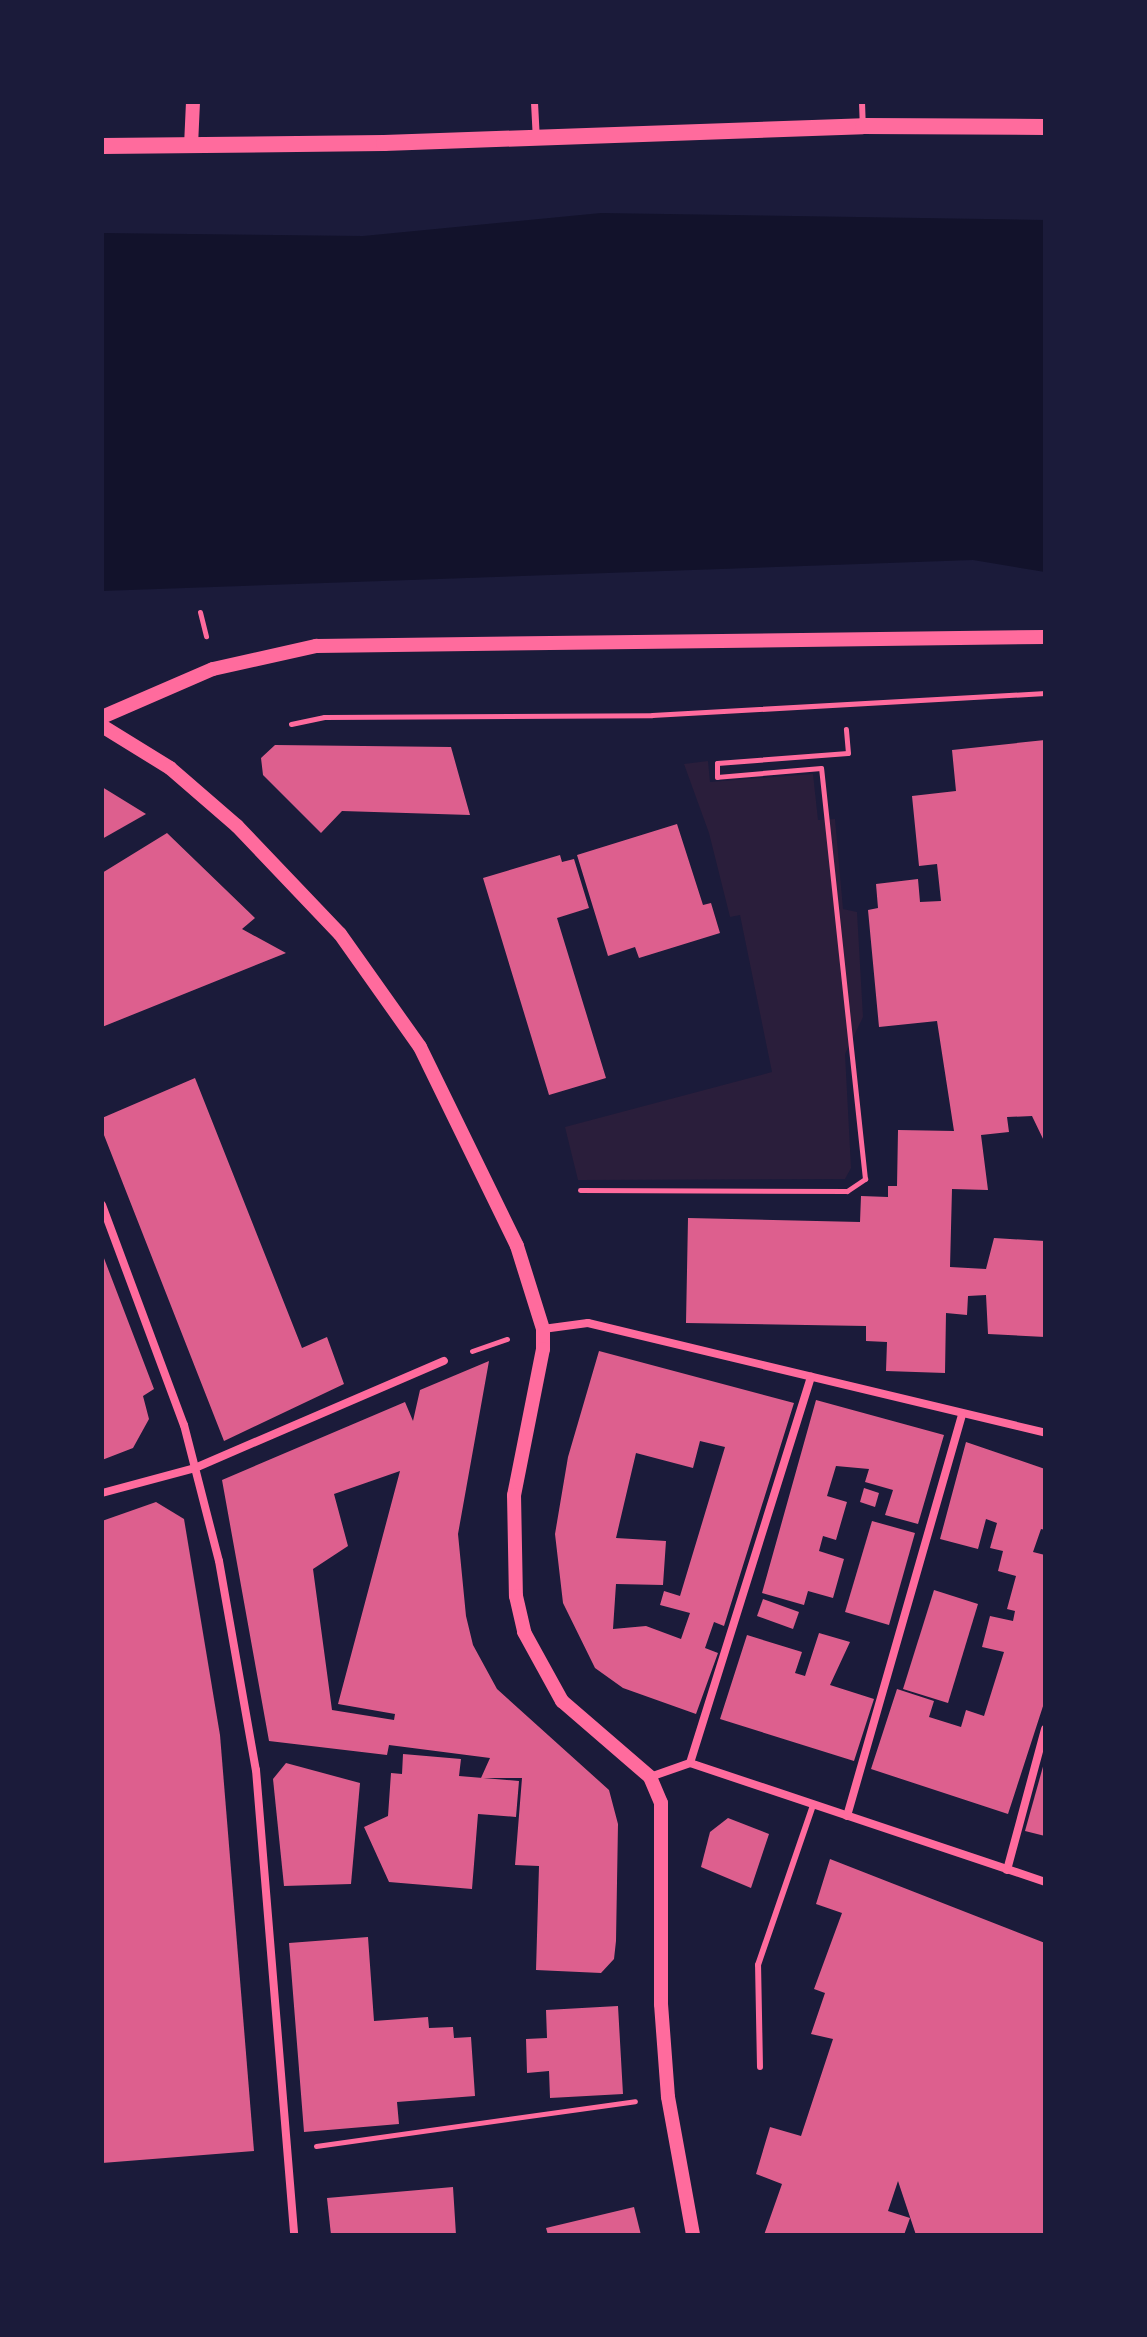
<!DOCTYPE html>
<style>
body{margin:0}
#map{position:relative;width:1147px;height:2337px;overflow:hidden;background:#1b1b3a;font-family:"Archivo Narrow",sans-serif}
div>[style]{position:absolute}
.green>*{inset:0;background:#2a1e3b}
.water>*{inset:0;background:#12122b}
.building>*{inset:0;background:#dd5f8e}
.path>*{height:5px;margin:-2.5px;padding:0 2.5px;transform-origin:2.5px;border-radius:2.5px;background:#ff6b9d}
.service>*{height:6px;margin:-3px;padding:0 3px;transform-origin:3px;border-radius:3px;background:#ff6b9d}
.pedestrian>*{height:7px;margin:-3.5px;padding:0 3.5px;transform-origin:3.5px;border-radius:3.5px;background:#ff6b9d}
.minor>*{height:8px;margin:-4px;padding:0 4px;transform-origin:4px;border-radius:4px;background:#ff6b9d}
.tertiary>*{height:14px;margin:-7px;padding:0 7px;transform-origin:7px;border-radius:7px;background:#ff6b9d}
.secondary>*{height:16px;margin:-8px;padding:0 8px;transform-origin:8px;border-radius:8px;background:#ff6b9d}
span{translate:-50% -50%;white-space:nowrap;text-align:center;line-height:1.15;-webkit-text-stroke:6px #1b1b3a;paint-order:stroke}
.frame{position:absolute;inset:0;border:104px solid #1b1b3a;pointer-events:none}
</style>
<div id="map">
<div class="green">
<div style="clip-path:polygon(708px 761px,710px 782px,813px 774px,818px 820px,835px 819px,843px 909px,857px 912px,863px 1017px,845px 1054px,851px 1168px,845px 1179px,578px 1180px,565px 1127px,772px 1072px,740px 915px,730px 917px,709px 833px,684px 764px)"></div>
</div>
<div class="water">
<div style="clip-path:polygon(601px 213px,1045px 220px,1045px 572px,973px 560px,102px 591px,102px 233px,363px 236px)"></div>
</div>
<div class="building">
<div style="clip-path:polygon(1045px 740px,1045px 1143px,1032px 1116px,1007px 1117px,1009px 1132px,981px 1135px,988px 1190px,952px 1189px,950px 1267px,986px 1269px,994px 1238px,1045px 1241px,1045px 1337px,988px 1334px,986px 1295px,968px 1296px,967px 1315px,946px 1313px,945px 1373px,886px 1371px,887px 1342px,866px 1341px,866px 1326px,686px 1323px,688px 1218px,860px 1222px,861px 1196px,888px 1197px,888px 1186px,897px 1186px,898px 1130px,954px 1131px,937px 1021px,879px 1027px,868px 910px,878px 908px,876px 884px,918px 879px,920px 902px,941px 901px,937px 864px,919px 866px,912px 796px,956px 791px,952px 750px)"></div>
<div style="clip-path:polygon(275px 745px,451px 747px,470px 815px,342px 811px,321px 833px,263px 775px,261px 758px)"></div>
<div style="clip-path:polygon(102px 787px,107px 790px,146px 814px,102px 839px)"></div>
<div style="clip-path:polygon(677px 824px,703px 905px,711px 903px,720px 933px,639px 958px,635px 947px,608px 956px,577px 855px)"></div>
<div style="clip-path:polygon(167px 833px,255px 918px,242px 929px,286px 953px,102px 1027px,102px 873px)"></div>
<div style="clip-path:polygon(560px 855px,562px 862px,574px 859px,589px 908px,557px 918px,606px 1078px,549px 1095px,483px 878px)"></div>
<div style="clip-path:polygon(195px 1078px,302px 1348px,327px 1337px,344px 1384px,224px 1441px,102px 1130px,102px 1118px)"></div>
<div style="clip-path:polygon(102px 1253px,154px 1389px,143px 1396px,149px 1419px,133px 1448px,102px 1460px)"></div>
<div style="clip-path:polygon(evenodd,599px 1351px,794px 1403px,724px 1626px,714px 1622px,705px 1648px,718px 1653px,696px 1714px,623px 1688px,595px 1668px,563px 1603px,555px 1534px,568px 1457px,599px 1351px,700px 1441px,725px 1447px,680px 1596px,664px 1591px,660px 1605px,690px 1613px,681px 1639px,646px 1626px,613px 1629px,616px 1584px,663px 1585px,666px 1541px,616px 1538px,636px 1453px,693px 1468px,700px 1441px)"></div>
<div style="clip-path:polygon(evenodd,489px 1361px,458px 1534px,466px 1616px,473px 1645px,497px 1689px,609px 1790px,618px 1824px,616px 1941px,614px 1959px,601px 1973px,536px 1970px,539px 1866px,515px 1865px,522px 1778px,481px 1778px,490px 1758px,389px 1745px,387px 1755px,269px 1741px,222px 1480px,405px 1402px,413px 1421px,420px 1390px,489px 1361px,400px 1471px,338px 1704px,395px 1714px,394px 1720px,332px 1710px,313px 1569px,348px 1546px,334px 1494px,400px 1471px)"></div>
<div style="clip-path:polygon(816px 1400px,944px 1435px,918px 1524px,885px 1515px,893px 1490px,865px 1482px,869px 1469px,836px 1466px,827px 1496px,847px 1502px,836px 1540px,823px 1536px,819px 1551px,844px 1559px,833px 1598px,808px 1591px,804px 1605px,762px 1593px)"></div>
<div style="clip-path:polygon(966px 1442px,1045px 1469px,1045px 1530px,1041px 1529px,1033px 1552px,1045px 1555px,1045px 1700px,1008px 1814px,871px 1769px,897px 1689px,934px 1701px,929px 1717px,961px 1727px,966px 1710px,984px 1716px,1004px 1652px,982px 1647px,990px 1616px,1013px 1621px,1015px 1611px,1007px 1609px,1016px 1576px,998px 1571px,1003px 1551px,990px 1548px,997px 1523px,986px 1519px,978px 1549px,940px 1539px)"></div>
<div style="clip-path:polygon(864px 1488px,879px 1493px,875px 1507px,860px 1502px)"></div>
<div style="clip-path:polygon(156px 1502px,184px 1519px,220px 1735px,254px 2151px,102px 2163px,102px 1521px)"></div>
<div style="clip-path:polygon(872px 1521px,915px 1533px,889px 1625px,845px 1612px)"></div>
<div style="clip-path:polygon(934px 1590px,978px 1604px,948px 1703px,903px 1689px)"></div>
<div style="clip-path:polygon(763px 1599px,799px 1612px,793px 1629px,757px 1616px)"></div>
<div style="clip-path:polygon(819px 1633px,850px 1642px,830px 1685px,874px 1699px,854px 1761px,720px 1719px,747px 1635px,802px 1652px,795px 1673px,805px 1676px)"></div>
<div style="clip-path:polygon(403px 1754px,461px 1759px,459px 1776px,519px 1781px,516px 1817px,478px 1814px,472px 1889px,389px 1882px,364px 1827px,388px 1816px,391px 1773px,402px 1774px)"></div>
<div style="clip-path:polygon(286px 1763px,360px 1783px,351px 1884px,284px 1886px,273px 1779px)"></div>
<div style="clip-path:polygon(1044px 1763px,1045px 1763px,1045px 1836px,1025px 1831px)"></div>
<div style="clip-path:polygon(728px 1818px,769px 1834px,751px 1888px,701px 1867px,710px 1832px)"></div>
<div style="clip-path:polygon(830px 1859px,1045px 1943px,1045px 2235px,916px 2235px,898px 2181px,888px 2211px,910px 2218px,904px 2235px,764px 2235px,782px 2184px,756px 2174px,770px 2127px,801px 2136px,833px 2039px,811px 2034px,825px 1993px,814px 1989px,842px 1913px,816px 1904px)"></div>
<div style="clip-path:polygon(368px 1937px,374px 2021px,428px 2017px,429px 2028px,453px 2027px,454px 2038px,471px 2037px,475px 2096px,397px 2102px,399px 2124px,304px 2132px,289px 1943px)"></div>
<div style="clip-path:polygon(618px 2006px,623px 2094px,550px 2098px,549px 2071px,527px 2073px,526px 2039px,547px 2038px,546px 2010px)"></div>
<div style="clip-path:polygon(453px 2187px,456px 2235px,331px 2235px,327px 2198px)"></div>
<div style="clip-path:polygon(634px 2207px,641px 2235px,548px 2235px,546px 2228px)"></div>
</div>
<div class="path">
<div style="left:200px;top:612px;width:25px;rotate:76deg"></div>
<div style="left:291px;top:724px;width:34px;rotate:-12deg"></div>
<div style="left:324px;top:717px;width:328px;rotate:-0.3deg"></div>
<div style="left:652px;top:715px;width:394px;rotate:-3.2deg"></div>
<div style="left:580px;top:1190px;width:267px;rotate:0.2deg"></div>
<div style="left:847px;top:1191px;width:22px;rotate:-34deg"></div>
<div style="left:865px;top:1179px;width:413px;rotate:-96.1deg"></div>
<div style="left:821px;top:768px;width:104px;rotate:175.1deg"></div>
<div style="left:717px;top:777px;width:14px;rotate:-90deg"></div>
<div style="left:717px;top:763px;width:131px;rotate:-4.4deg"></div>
<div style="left:848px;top:753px;width:24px;rotate:-95deg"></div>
<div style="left:472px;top:1351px;width:37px;rotate:-19deg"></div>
<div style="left:316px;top:2146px;width:322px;rotate:-8deg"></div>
</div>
<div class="service">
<div style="left:862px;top:102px;width:24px;rotate:88deg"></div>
<div style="left:760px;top:2067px;width:102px;rotate:-91.1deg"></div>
<div style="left:758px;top:1965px;width:169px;rotate:-71deg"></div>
</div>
<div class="pedestrian">
<div style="left:534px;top:102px;width:33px;rotate:87deg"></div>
</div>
<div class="minor">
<div style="left:102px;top:1205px;width:235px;rotate:69.6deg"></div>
<div style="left:184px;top:1425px;width:140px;rotate:75.6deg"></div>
<div style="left:219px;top:1561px;width:212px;rotate:80deg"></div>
<div style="left:256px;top:1770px;width:467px;rotate:85.3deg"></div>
<div style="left:543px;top:1329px;width:45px;rotate:-7.6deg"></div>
<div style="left:588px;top:1323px;width:470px;rotate:13.5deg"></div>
<div style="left:102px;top:1493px;width:96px;rotate:-15deg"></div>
<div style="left:195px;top:1468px;width:271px;rotate:-23.3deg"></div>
<div style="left:690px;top:1763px;width:405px;rotate:-72.6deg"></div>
<div style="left:650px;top:1777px;width:42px;rotate:-19.3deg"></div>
<div style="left:690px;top:1763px;width:374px;rotate:18.5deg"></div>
<div style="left:847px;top:1816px;width:418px;rotate:-74deg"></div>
<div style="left:1007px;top:1870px;width:146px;rotate:-74.9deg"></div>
</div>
<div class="tertiary">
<div style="left:191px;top:146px;width:44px;rotate:-87.4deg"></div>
<div style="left:102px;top:717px;width:121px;rotate:-23.4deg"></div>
<div style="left:213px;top:669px;width:106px;rotate:-12.6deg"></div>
<div style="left:316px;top:646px;width:729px;rotate:-0.71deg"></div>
<div style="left:102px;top:726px;width:80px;rotate:31.7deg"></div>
<div style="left:170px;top:768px;width:89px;rotate:40.9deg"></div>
<div style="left:237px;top:826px;width:149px;rotate:46.4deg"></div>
<div style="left:340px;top:934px;width:138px;rotate:54.7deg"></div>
<div style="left:420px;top:1047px;width:221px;rotate:64deg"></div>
<div style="left:517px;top:1246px;width:87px;rotate:72.6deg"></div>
<div style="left:543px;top:1329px;width:20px;rotate:90deg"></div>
<div style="left:543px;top:1349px;width:149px;rotate:101.2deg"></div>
<div style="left:514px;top:1495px;width:101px;rotate:88.9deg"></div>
<div style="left:516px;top:1596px;width:37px;rotate:77deg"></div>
<div style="left:524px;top:1632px;width:79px;rotate:61.2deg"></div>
<div style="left:562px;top:1701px;width:116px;rotate:40.8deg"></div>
<div style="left:650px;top:1777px;width:28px;rotate:67deg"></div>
<div style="left:661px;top:1803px;width:201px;rotate:90deg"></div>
<div style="left:661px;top:2004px;width:93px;rotate:85.7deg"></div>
<div style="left:668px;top:2097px;width:140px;rotate:79.7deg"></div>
</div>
<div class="secondary">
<div style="left:102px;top:146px;width:282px;rotate:-0.6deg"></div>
<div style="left:384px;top:143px;width:479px;rotate:-2deg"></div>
<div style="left:863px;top:126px;width:182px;rotate:0.3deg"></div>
</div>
<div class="frame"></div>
</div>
